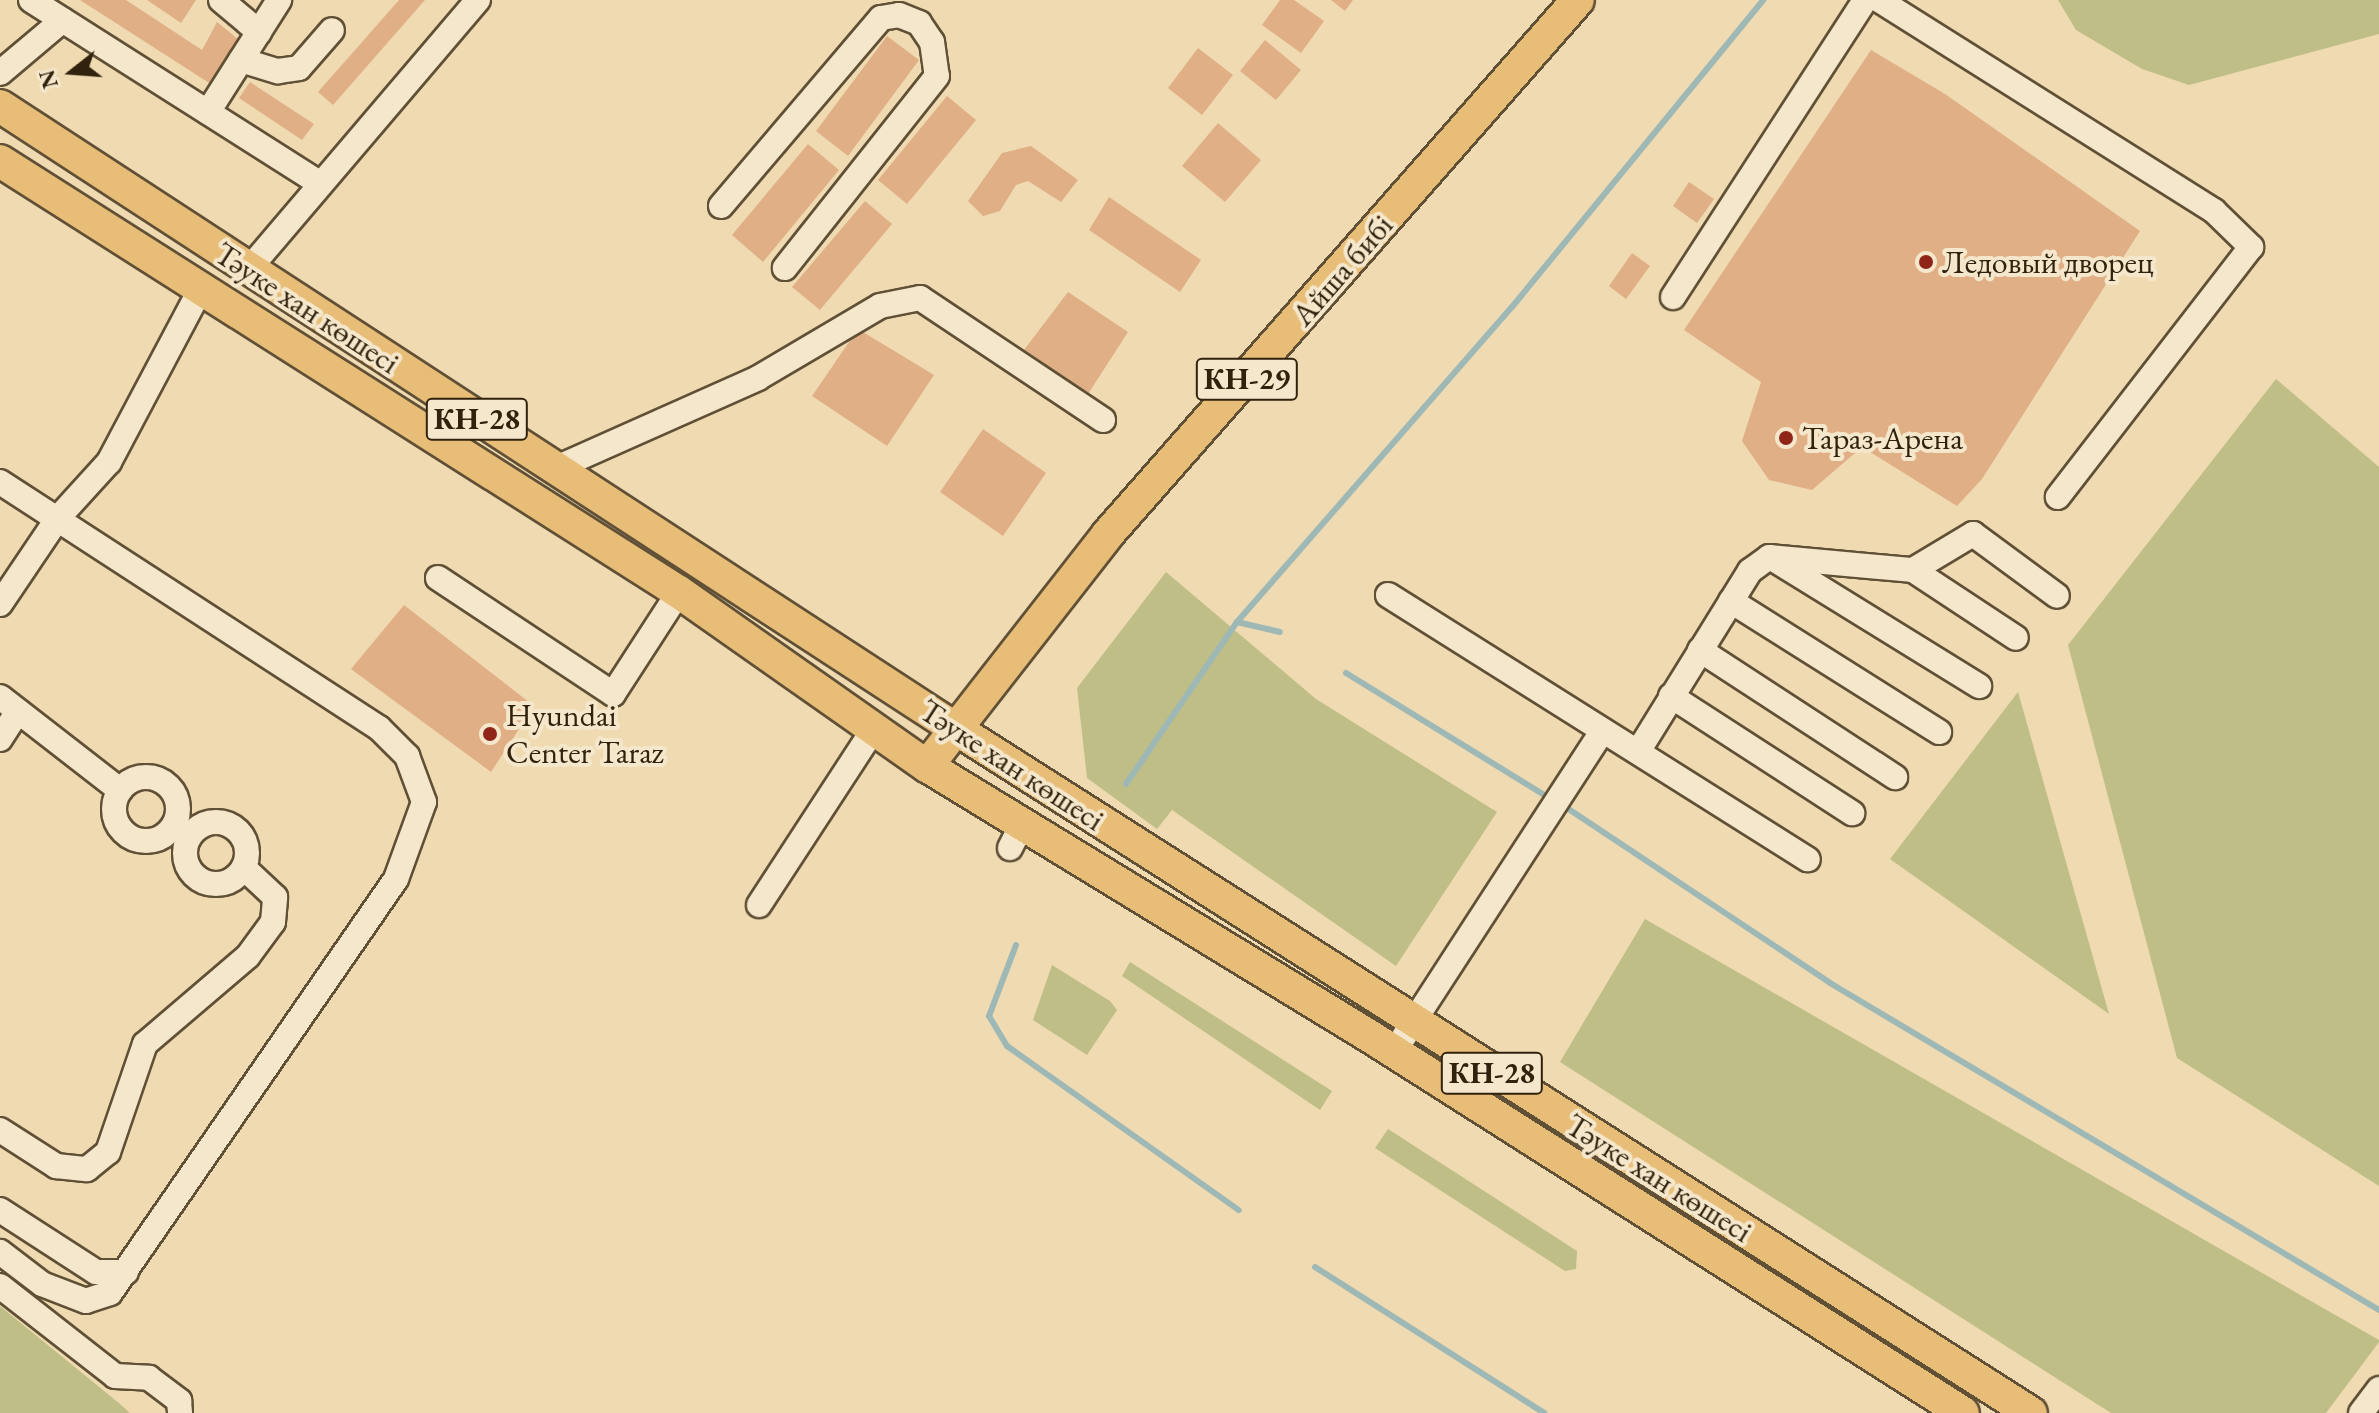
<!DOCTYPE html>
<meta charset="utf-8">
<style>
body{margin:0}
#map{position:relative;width:2379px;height:1413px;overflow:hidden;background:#efdab1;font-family:"EB Garamond",serif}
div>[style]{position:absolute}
.green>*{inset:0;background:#bfbe87}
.stream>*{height:6px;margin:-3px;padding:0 3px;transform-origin:3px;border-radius:3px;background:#9eb8b6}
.building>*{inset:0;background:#e1af85}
.roads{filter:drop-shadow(2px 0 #605036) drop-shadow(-2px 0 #605036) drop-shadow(0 2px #605036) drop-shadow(0 -2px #605036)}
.minor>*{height:24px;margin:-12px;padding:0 12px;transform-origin:12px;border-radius:12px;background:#f5e7cc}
.minor>.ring{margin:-12px;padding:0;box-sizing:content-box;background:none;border:24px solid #f5e7cc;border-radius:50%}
.major>*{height:32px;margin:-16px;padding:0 16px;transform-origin:16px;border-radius:16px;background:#e8bd78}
.dots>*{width:22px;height:22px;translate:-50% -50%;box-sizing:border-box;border:4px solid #f5e7cc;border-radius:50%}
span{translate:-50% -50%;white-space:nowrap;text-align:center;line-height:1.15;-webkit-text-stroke:8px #f5e7cc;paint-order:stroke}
.shield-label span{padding:2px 6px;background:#f5e7cc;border:2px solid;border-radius:6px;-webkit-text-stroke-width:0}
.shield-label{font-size:30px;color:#30220d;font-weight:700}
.poi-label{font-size:32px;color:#30220d}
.left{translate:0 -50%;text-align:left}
.street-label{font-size:32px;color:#30220d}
.north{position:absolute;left:32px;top:32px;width:80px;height:80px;-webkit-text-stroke:6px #f5e7cc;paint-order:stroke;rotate:253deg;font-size:22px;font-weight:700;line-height:32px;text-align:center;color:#30220d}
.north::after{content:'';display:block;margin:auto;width:28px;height:36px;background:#30220d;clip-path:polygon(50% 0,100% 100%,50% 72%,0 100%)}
</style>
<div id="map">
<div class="green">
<div style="clip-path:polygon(2058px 0,2379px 0,2379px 34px,2189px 85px,2142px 69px,2076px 30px)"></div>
<div style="clip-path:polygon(2276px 379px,2379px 467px,2379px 1186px,2177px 1058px,2068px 645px)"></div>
<div style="clip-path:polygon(1166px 572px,1316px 699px,1497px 812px,1396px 966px,1172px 810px,1157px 829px,1087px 778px,1077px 688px)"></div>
<div style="clip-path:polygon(2018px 692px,2109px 1014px,1890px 859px)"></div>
<div style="clip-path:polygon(1645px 919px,2379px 1340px,2379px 1342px,2326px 1413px,2111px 1413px,1560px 1062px)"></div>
<div style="clip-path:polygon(1130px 962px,1332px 1091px,1320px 1110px,1122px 976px)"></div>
<div style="clip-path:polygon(1052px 965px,1110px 1001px,1117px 1010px,1087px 1055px,1033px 1020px)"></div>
<div style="clip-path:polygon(1388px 1129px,1577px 1251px,1576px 1269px,1565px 1271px,1375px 1148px)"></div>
<div style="clip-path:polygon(0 1306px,120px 1404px,130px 1413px,0 1413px)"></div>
</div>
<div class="stream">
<div style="left:1237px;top:622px;width:418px;rotate:-48.9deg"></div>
<div style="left:1512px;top:307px;width:397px;rotate:-50.7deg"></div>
<div style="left:1346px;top:673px;width:241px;rotate:31.6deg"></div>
<div style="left:1126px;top:784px;width:196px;rotate:-55.6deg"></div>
<div style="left:1237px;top:622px;width:44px;rotate:13.1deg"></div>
<div style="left:1561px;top:804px;width:323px;rotate:33.6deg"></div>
<div style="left:1830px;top:983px;width:639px;rotate:30.78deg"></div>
<div style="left:1016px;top:945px;width:76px;rotate:110.8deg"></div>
<div style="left:989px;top:1016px;width:35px;rotate:59deg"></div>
<div style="left:1007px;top:1046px;width:284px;rotate:35.3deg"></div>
<div style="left:1315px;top:1267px;width:272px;rotate:32.5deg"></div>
</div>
<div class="building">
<div style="clip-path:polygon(80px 0,126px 0,202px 50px,217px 22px,244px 44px,217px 88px)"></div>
<div style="clip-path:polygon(147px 0,196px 0,181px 23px)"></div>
<div style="clip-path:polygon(399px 0,425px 0,333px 105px,318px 92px)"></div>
<div style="clip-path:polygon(1280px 0,1294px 0,1324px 21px,1301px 53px,1262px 25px)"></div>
<div style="clip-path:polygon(1331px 0,1353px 0,1345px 11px)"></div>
<div style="clip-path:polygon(887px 36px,919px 60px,848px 156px,816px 131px)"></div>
<div style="clip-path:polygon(1265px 40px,1301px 70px,1276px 100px,1240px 71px)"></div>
<div style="clip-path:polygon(1198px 48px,1233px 75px,1202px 115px,1168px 88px)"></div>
<div style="clip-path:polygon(1871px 50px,1945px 94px,2140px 231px,1982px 479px,1957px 506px,1862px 447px,1812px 490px,1769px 480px,1742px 441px,1761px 382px,1684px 330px)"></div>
<div style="clip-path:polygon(250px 82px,314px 124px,302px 140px,239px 98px)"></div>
<div style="clip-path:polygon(947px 96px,976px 120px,907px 204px,878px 180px)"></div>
<div style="clip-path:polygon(1218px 123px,1261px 160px,1225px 202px,1182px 166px)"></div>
<div style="clip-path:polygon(808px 144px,839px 170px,763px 262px,732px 235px)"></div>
<div style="clip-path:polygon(1031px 146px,1078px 180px,1061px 202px,1028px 181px,1016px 185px,1000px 211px,983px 216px,968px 201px,1002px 153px)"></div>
<div style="clip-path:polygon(1689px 182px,1714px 199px,1697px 223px,1673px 206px)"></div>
<div style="clip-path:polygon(1109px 197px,1201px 260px,1180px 292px,1089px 230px)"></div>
<div style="clip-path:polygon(865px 201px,892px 224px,820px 310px,792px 287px)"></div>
<div style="clip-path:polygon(1632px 253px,1650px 266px,1626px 299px,1609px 286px)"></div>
<div style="clip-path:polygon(1068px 292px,1128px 332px,1088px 394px,1024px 350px)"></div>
<div style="clip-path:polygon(858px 329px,934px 375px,887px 446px,812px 396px)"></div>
<div style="clip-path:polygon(983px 429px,1046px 473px,1003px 536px,940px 492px)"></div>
<div style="clip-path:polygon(404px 605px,534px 706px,491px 772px,351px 669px)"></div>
</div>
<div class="roads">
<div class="minor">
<div style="left:31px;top:0;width:343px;rotate:32.4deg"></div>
<div style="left:221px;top:0;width:50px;rotate:40.1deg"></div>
<div style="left:1879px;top:0;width:396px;rotate:32.2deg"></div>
<div style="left:2214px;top:211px;width:52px;rotate:44.2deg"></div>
<div style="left:2251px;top:247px;width:316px;rotate:127.7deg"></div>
<div style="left:241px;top:60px;width:39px;rotate:17deg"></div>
<div style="left:278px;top:71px;width:21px;rotate:-8deg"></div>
<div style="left:299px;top:68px;width:50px;rotate:-49deg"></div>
<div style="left:0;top:73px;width:82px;rotate:-40.1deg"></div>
<div style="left:208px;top:112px;width:133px;rotate:-57.6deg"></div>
<div style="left:721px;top:206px;width:247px;rotate:-49.6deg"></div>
<div style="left:881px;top:18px;width:18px;rotate:-9deg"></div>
<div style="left:899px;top:15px;width:22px;rotate:22deg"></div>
<div style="left:919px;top:23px;width:23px;rotate:56deg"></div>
<div style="left:932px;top:42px;width:34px;rotate:82deg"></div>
<div style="left:937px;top:76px;width:245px;rotate:128.4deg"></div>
<div style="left:248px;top:270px;width:355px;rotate:-49.6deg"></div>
<div style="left:1673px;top:297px;width:354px;rotate:-57.1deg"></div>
<div style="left:554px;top:469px;width:223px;rotate:-24deg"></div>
<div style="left:758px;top:378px;width:142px;rotate:-30.5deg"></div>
<div style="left:880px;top:306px;width:41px;rotate:-11.3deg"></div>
<div style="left:920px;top:298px;width:220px;rotate:33.7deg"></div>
<div style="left:0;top:482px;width:452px;rotate:33deg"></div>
<div style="left:379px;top:728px;width:40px;rotate:45deg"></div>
<div style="left:407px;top:756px;width:49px;rotate:69.7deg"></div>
<div style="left:424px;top:802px;width:82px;rotate:110deg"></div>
<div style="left:396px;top:879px;width:503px;rotate:124.64deg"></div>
<div style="left:110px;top:1293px;width:25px;rotate:162deg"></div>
<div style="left:86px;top:1301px;width:47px;rotate:-158.9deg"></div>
<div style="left:42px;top:1284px;width:53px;rotate:-142.7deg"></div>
<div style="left:1775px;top:560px;width:240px;rotate:31.7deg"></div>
<div style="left:1913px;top:570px;width:123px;rotate:33.4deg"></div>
<div style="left:438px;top:578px;width:210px;rotate:33.5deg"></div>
<div style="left:613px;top:694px;width:121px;rotate:-57.1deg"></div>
<div style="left:1388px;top:595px;width:496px;rotate:32.2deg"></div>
<div style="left:1731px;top:601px;width:246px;rotate:32.2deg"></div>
<div style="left:0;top:604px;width:104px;rotate:-56deg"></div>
<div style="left:58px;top:518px;width:76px;rotate:-47.7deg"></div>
<div style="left:109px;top:462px;width:197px;rotate:-62.1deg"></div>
<div style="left:1700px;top:650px;width:233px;rotate:33.1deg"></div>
<div style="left:1671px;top:696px;width:216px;rotate:32.9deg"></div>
<div style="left:0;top:697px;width:152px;rotate:37.8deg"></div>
<div style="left:0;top:739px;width:33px;rotate:-57deg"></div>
<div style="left:1639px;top:750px;width:211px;rotate:-58.2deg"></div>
<div style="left:1750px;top:571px;width:24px;rotate:-36deg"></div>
<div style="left:1769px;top:557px;width:145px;rotate:5.2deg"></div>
<div style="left:1913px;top:570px;width:70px;rotate:-31deg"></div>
<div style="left:1973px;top:534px;width:104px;rotate:36.4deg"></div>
<div class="ring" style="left:114px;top:777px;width:40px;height:40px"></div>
<div class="ring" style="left:185px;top:822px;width:38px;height:38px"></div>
<div style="left:1010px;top:848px;width:27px;rotate:-63deg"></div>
<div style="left:759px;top:905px;width:212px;rotate:-56.9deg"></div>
<div style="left:1394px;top:1052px;width:382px;rotate:-57deg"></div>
<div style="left:0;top:1130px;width:67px;rotate:32.7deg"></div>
<div style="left:56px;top:1166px;width:31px;rotate:6deg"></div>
<div style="left:87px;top:1169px;width:27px;rotate:-39deg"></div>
<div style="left:108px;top:1152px;width:114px;rotate:-71.1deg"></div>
<div style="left:145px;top:1044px;width:135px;rotate:-40.5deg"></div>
<div style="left:248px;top:956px;width:42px;rotate:-53.7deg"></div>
<div style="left:273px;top:922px;width:25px;rotate:-85deg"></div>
<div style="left:275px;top:897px;width:42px;rotate:-136.9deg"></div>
<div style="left:0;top:1210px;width:114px;rotate:32.9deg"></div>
<div style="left:96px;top:1272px;width:30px"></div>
<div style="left:0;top:1286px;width:146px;rotate:38deg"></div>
<div style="left:115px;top:1376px;width:34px;rotate:3deg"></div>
<div style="left:149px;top:1378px;width:38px;rotate:37deg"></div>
<div style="left:179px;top:1401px;width:12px;rotate:85deg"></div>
<div style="left:2361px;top:1413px;width:30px;rotate:-53deg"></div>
</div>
<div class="major">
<div style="left:0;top:106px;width:1141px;rotate:33.09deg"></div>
<div style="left:956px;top:729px;width:1274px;rotate:32.47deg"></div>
<div style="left:0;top:161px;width:804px;rotate:32.41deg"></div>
<div style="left:679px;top:592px;width:303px;rotate:35.1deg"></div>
<div style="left:927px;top:766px;width:520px;rotate:31.4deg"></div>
<div style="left:1371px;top:1037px;width:701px;rotate:32.42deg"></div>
<div style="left:927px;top:766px;width:294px;rotate:-52deg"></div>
<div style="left:1108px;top:534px;width:711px;rotate:-48.65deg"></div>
</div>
</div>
<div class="dots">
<div style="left:1926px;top:262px;background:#8f2418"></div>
<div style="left:1786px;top:438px;background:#8f2418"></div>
<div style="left:490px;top:734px;background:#8f2418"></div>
</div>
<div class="shield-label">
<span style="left:1247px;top:379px">КН-29</span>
<span style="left:477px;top:419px">КН-28</span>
<span style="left:1492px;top:1073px">КН-28</span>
</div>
<div class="poi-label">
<span class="left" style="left:1942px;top:262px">Ледовый дворец</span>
<span class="left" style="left:1802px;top:438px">Тараз-Арена</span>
<span class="left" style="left:506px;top:734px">Hyundai<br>Center Taraz</span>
</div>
<div class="street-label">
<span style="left:1342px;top:270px;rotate:-49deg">Айша бибі</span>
<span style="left:307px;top:308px;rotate:33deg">Тәуке хан көшесі</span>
<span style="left:1012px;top:765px;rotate:33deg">Тәуке хан көшесі</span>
<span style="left:1659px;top:1178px;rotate:32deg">Тәуке хан көшесі</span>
</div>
<div class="north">N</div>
</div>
